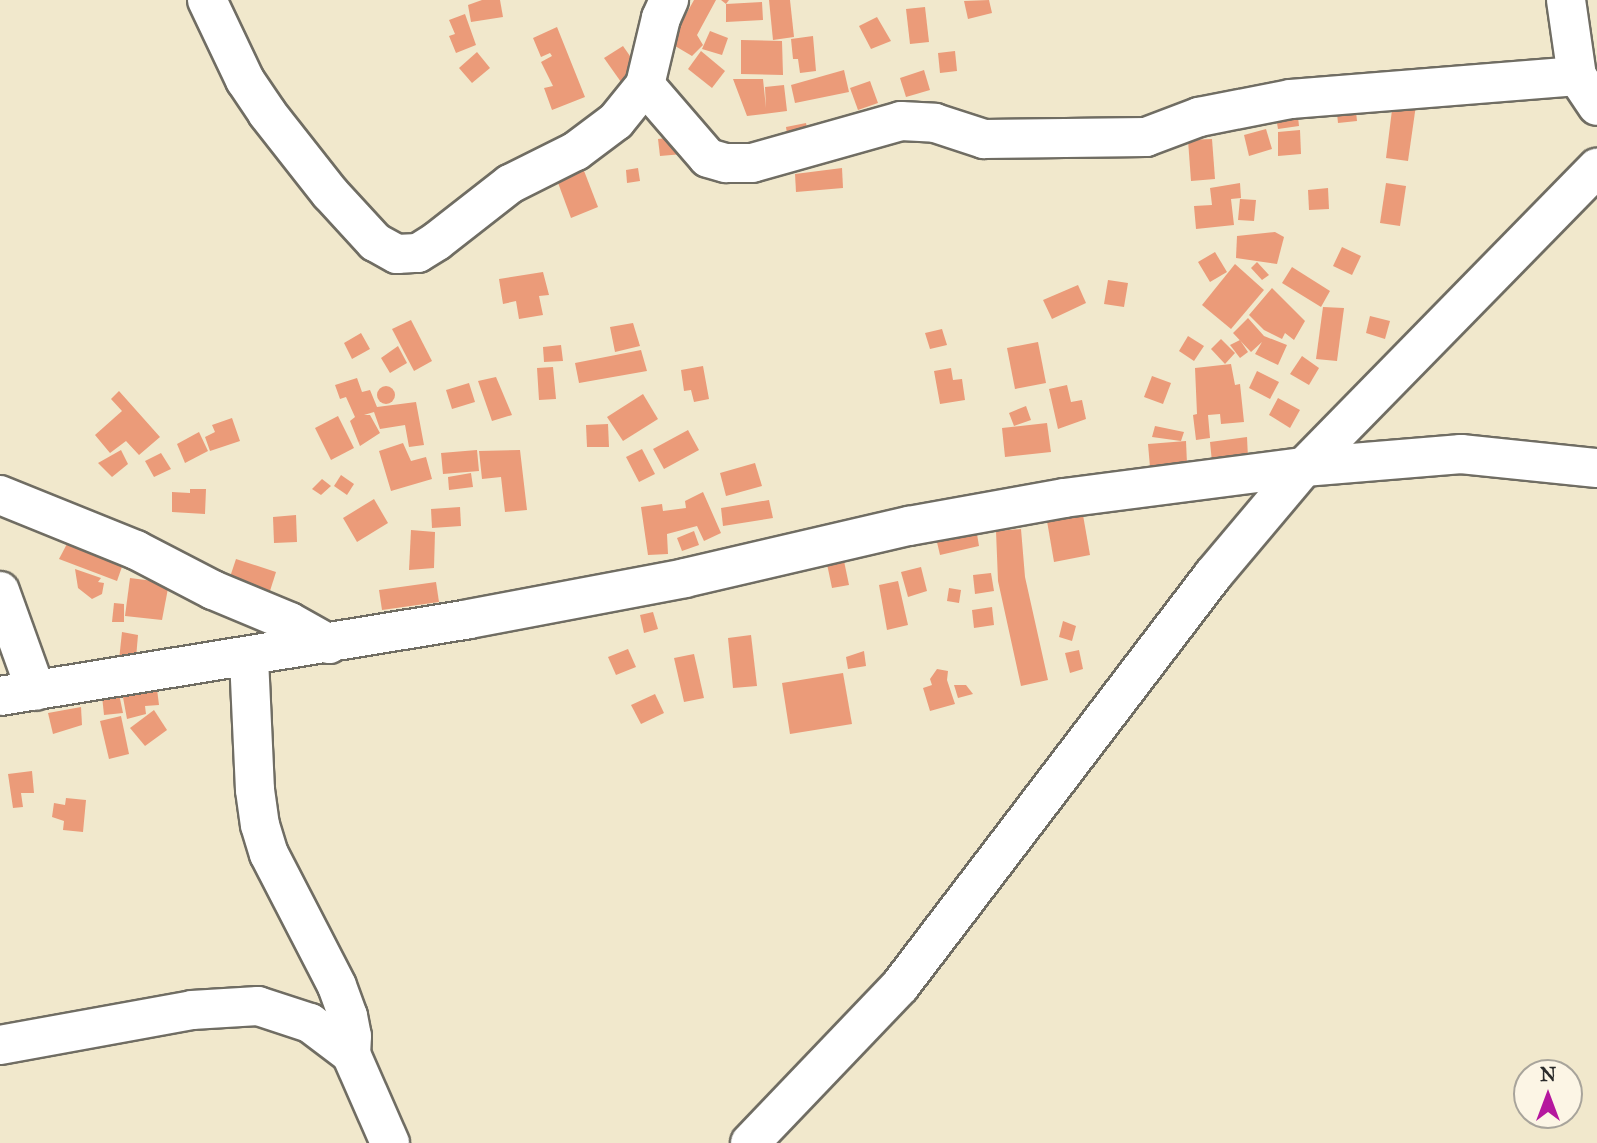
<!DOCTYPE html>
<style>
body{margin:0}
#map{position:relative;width:1597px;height:1143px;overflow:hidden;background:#f1e8cc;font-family:"IM FELL Great Primer",serif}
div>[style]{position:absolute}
.building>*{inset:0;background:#eb9b79}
.round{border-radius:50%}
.roads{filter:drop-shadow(2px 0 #706d63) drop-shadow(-2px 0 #706d63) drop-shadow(0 2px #706d63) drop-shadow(0 -2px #706d63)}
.minor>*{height:38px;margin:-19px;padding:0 19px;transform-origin:19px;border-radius:19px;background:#fff}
span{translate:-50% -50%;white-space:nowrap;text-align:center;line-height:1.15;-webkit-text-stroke:5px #fcf5e5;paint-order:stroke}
.north{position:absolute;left:1513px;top:1059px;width:70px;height:70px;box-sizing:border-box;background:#fcf5e5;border:2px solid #a8a49b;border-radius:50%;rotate:0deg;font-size:19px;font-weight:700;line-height:28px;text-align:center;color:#2b2b2b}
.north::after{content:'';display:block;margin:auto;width:24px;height:32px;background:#b5179e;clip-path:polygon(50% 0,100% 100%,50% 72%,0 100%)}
</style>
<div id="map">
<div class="building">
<div style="clip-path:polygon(482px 0,500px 0,503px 17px,471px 22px,468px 5px)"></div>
<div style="clip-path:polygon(694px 0,716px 0,697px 35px,703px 45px,692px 56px,670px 43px)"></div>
<div style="clip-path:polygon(721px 0,729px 0,726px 4px,762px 2px,763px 20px,726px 22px,726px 4px)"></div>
<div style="clip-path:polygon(769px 0,790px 0,794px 37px,773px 40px)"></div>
<div style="clip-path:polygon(989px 0,992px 13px,968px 19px,964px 1px)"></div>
<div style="clip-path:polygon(925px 7px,929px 42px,910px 44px,906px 9px)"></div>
<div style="clip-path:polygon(465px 14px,476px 45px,456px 53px,449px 36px,455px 34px,449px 20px)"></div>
<div style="clip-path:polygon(877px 17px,891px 41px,871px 49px,859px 26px)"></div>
<div style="clip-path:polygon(557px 27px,585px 97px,552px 110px,544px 88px,553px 86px,541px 62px,552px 56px,550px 53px,541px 57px,533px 38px)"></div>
<div style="clip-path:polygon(710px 31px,728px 38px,722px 55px,702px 49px)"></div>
<div style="clip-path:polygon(813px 36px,816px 71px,800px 73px,798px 59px,793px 59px,791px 39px)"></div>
<div style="clip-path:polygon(741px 40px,782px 41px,783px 75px,741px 74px)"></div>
<div style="clip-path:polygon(623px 46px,639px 69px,621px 82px,604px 58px)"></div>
<div style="clip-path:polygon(701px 51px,725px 71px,712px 88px,688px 69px)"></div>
<div style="clip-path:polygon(955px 51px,957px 71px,940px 73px,938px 53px)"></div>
<div style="clip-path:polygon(477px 52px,490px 68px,472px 83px,459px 68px)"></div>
<div style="clip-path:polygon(844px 70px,849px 92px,795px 103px,791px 85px)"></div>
<div style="clip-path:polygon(924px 70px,930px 90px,906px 97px,900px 78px)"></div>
<div style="clip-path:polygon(733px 79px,763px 79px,766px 108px,765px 87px,784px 85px,787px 111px,747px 116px)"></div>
<div style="clip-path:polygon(870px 81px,878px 103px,858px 110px,850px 88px)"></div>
<div style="clip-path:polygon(1355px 102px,1357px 121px,1338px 123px,1336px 104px)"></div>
<div style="clip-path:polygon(1393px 102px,1416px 105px,1408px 161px,1386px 158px)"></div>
<div style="clip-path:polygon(1297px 108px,1299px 126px,1278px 129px,1275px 111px)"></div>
<div style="clip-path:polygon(806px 123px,810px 144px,789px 148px,786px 127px)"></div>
<div style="clip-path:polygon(1266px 129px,1272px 149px,1249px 156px,1244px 135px)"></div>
<div style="clip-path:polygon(1300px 130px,1301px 154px,1278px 156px,1278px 132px)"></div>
<div style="clip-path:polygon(682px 136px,683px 154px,660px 156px,658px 139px)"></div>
<div style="clip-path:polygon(1212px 139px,1215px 179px,1191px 181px,1188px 140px)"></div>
<div style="clip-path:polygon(581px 163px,598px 207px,571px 218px,554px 172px)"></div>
<div style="clip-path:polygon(638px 168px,640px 181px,627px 183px,626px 170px)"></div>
<div style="clip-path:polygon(842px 168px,843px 188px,796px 192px,795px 174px)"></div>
<div style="clip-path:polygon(1240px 183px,1241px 198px,1231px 199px,1234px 225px,1196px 229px,1194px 206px,1212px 205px,1210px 188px)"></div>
<div style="clip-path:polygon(1386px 183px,1406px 186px,1400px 226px,1380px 223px)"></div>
<div style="clip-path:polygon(1328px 188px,1329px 209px,1309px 210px,1308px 190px)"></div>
<div style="clip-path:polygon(1240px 199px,1256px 200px,1254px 221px,1238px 220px)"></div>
<div style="clip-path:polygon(1275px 232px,1284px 237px,1277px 264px,1236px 258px,1237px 236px)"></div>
<div style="clip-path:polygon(1342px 247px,1361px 256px,1352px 275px,1333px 266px)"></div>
<div style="clip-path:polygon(1215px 252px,1227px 272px,1210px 282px,1198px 262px)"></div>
<div style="clip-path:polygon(1257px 262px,1269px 275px,1262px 280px,1251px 268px)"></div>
<div style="clip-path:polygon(1235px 264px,1264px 290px,1231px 329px,1202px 305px)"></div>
<div style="clip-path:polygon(1292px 267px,1330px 291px,1321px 307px,1282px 283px)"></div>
<div style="clip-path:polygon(543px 272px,549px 295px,539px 296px,543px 315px,519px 319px,516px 301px,503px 304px,499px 279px)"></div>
<div style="clip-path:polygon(1108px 280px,1128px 283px,1124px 307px,1104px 304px)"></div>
<div style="clip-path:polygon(1078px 285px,1086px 303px,1052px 319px,1043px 300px)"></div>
<div style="clip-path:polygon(1272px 288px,1305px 321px,1294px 340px,1285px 333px,1282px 339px,1264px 330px,1249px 315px)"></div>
<div style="clip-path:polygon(1323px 307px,1344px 308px,1337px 361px,1316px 359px)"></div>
<div style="clip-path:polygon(1370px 316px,1390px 321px,1385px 339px,1366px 333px)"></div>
<div style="clip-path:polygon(1248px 318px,1264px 336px,1287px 345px,1278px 365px,1255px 354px,1262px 342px,1251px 352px,1233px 333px)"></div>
<div style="clip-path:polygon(411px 320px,432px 361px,414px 371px,392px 329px)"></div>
<div style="clip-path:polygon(633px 323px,640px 346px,615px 352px,610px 327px)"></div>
<div style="clip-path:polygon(942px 329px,947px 345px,930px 349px,925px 333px)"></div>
<div style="clip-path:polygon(361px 333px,370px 349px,352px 359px,344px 343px)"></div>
<div style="clip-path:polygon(1188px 336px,1204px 346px,1194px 361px,1179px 351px)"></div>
<div style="clip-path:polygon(1221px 339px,1235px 353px,1225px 364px,1211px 349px)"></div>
<div style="clip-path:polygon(1240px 340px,1248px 352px,1240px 358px,1230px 345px)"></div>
<div style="clip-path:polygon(1038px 342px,1046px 383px,1015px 389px,1007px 348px)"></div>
<div style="clip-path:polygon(561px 345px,563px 361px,544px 362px,543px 347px)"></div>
<div style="clip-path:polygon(398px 346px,407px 363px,390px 373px,381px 358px)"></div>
<div style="clip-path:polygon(641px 350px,647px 371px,579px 383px,575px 363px)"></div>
<div style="clip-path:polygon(1302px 356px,1319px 368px,1309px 385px,1290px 374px)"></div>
<div style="clip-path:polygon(1231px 364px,1235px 385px,1240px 384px,1244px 422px,1221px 424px,1220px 414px,1208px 415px,1210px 438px,1196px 440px,1193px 415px,1197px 414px,1195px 368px)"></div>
<div style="clip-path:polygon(703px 366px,709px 399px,694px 402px,691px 390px,684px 391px,681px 370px)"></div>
<div style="clip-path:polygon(553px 367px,556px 399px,539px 400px,537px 368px)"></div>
<div style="clip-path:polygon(951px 368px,953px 380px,962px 379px,965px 400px,940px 404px,934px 371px)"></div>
<div style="clip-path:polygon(1257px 371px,1279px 382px,1270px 399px,1249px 388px)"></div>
<div style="clip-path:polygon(1152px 376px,1171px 383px,1163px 404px,1144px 397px)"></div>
<div style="clip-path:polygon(496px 377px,512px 415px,492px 421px,478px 381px)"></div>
<div style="clip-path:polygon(357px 378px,362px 392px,370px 390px,377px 407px,416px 402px,424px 445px,409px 447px,405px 425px,380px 429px,374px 412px,364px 415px,370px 415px,380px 433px,360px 446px,350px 421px,355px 417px,346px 397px,340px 399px,335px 385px)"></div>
<div style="clip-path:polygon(469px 383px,475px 402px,452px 409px,446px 390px)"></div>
<div style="clip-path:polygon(1067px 385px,1071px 402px,1082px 400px,1086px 419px,1058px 429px,1049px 389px)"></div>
<div class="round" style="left:377px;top:386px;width:18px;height:18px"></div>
<div style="clip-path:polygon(119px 391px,160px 437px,139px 455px,126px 441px,110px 453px,95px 435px,122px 411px,111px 399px)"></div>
<div style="clip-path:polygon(643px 394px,658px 419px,623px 441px,607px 417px)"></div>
<div style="clip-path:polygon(1278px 398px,1300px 410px,1290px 428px,1269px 415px)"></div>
<div style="clip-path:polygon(1026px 406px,1031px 420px,1014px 426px,1009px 413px)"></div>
<div style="clip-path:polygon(338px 416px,354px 448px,331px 460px,315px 428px)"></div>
<div style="clip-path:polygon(232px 418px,240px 441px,210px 451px,205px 437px,215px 432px,212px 425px)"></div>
<div style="clip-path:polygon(1047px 423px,1051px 452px,1005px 457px,1002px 428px)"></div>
<div style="clip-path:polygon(608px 424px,609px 447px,587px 447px,586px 425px)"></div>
<div style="clip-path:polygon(1155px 426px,1184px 432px,1181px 441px,1152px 437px)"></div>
<div style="clip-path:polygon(688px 430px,699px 450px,664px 469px,653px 449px)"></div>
<div style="clip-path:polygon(199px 432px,208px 451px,185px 463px,177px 444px)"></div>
<div style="clip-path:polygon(1247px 437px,1248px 458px,1212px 462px,1210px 442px)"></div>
<div style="clip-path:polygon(1186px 441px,1187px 464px,1150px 467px,1148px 444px)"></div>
<div style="clip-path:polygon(403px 443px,411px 461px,426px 457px,432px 479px,391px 491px,379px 451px)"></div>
<div style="clip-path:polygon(642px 449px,655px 474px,639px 482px,626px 457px)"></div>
<div style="clip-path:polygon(121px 450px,128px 464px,112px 477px,98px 463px)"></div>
<div style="clip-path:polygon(477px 450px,479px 471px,443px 474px,441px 453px)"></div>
<div style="clip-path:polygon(520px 450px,527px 510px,505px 512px,501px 477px,482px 479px,479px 451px)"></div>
<div style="clip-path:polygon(161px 453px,171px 469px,154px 477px,145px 461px)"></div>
<div style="clip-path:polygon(755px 463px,762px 486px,726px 496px,720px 473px)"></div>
<div style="clip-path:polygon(471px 473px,473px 487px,449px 490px,448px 477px)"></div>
<div style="clip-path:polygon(341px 475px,354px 484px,347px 495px,334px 486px)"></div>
<div style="clip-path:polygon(322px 479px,331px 486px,321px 495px,312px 489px)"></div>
<div style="clip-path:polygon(190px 489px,206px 489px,205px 514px,172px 512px,172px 492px,190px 493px)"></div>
<div style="clip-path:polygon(703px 492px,721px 533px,704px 541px,697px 526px,667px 534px,668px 554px,648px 555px,641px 507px,662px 504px,663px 511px,686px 508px,685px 501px)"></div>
<div style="clip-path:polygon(374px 499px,388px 523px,357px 542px,343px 518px)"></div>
<div style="clip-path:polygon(769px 500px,773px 518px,723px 526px,721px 508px)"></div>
<div style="clip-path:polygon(460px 507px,461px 526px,432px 528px,431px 509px)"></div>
<div style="clip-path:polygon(296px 515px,297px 542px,274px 543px,273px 517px)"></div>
<div style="clip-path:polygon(1083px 515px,1090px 555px,1054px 562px,1047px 521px)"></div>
<div style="clip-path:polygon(1021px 529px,1025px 577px,1048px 680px,1021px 686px,998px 581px,996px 531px)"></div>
<div style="clip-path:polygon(411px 530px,435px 532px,434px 568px,409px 570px)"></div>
<div style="clip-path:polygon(694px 531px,699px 545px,682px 551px,677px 538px)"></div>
<div style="clip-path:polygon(958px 531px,960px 538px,977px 534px,979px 546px,940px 555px,936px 538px)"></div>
<div style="clip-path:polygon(69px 540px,124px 561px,117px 581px,59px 559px)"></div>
<div style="clip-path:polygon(236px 559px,276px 572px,270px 591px,230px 577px)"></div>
<div style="clip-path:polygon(844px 561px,849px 585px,832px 588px,827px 564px)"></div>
<div style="clip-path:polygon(921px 567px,927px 591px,908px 597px,901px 572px)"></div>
<div style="clip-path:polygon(75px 569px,101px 578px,98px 582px,104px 583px,102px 594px,92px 599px,78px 588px)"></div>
<div style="clip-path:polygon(991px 573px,994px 591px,975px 594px,973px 575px)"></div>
<div style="clip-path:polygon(130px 578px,169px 583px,162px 620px,125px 616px)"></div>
<div style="clip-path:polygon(898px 581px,908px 625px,887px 630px,879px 585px)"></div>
<div style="clip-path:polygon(436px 582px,439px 602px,382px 610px,379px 590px)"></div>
<div style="clip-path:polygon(949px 588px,961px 590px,959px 603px,947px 601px)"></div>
<div style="clip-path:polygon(114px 603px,124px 604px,124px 622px,112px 622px)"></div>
<div style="clip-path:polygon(992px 607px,994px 625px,974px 628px,972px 610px)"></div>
<div style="clip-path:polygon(653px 612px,658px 629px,644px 633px,640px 615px)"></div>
<div style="clip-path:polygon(1063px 621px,1076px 626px,1072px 641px,1059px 637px)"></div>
<div style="clip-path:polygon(122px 632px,138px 635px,136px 658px,119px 660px)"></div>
<div style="clip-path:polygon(751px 635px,757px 686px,733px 688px,728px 638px)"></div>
<div style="clip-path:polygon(628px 649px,636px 667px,616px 675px,608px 657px)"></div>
<div style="clip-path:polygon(1079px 650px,1083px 669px,1070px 673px,1065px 653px)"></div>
<div style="clip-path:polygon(864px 651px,866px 666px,848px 669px,846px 657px)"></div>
<div style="clip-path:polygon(694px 654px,704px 698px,684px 702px,674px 658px)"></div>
<div style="clip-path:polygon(937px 669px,948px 671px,947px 680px,955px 704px,930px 711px,923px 688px,932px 685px,930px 679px)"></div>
<div style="clip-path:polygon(843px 673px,852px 724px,790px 734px,782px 683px)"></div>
<div style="clip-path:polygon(954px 685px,966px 685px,973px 694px,958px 698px)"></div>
<div style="clip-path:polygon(157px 689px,159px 705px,145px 706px,146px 714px,127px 719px,122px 692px)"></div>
<div style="clip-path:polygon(119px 694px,123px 713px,104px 715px,102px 696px)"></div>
<div style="clip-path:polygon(655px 694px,664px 713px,641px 724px,631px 705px)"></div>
<div style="clip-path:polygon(81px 707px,82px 725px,53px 734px,48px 713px)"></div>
<div style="clip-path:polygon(154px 710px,167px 730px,145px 746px,130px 728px)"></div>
<div style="clip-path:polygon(121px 716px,129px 754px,109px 759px,100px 721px)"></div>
<div style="clip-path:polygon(32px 771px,34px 793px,21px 793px,23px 807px,13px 808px,8px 774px)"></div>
<div style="clip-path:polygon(66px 798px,86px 800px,83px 832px,63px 830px,64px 821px,52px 817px,54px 803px,65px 805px)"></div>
</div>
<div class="roads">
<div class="minor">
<div style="left:207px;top:0;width:89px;rotate:64.6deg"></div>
<div style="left:245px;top:80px;width:40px;rotate:56deg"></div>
<div style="left:267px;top:113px;width:102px;rotate:51.8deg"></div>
<div style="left:330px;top:193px;width:67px;rotate:47.4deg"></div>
<div style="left:375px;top:242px;width:25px;rotate:29deg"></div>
<div style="left:397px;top:254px;width:21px;rotate:-3deg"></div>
<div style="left:418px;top:253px;width:22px;rotate:-32deg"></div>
<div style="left:437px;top:241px;width:93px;rotate:-38deg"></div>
<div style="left:510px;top:184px;width:74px;rotate:-26.6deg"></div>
<div style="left:576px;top:151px;width:50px;rotate:-36.9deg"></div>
<div style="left:616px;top:121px;width:46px;rotate:-51.1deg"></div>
<div style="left:645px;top:85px;width:69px;rotate:-76.6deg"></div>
<div style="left:661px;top:18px;width:20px;rotate:-66deg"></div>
<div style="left:1566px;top:0;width:77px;rotate:81.8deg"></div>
<div style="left:1577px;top:76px;width:36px;rotate:56deg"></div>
<div style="left:645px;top:85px;width:96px;rotate:49.2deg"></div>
<div style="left:708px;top:158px;width:19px;rotate:16deg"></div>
<div style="left:726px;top:163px;width:26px"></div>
<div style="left:752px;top:163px;width:155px;rotate:-15.7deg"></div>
<div style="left:901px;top:121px;width:34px;rotate:3deg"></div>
<div style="left:935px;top:123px;width:52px;rotate:18.1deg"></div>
<div style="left:984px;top:139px;width:162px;rotate:-0.7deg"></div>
<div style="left:1146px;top:137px;width:57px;rotate:-20.7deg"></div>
<div style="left:1199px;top:117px;width:94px;rotate:-11.1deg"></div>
<div style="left:1291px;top:99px;width:287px;rotate:-4.6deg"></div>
<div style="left:0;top:495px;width:147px;rotate:22deg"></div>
<div style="left:136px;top:550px;width:87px;rotate:27.5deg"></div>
<div style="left:213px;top:590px;width:83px;rotate:22.6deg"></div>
<div style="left:290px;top:622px;width:45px;rotate:29.4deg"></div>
<div style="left:0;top:591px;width:106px;rotate:70.2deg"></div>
<div style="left:249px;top:658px;width:132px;rotate:87.4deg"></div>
<div style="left:255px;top:790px;width:35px;rotate:82deg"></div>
<div style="left:260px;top:825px;width:30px;rotate:73deg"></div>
<div style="left:269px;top:854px;width:148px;rotate:62.7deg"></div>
<div style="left:337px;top:986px;width:32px;rotate:70deg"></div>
<div style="left:348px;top:1016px;width:20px;rotate:79deg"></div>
<div style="left:352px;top:1036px;width:18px;rotate:93deg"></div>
<div style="left:0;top:696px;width:475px;rotate:-9.3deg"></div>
<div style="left:469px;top:619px;width:220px;rotate:-10.7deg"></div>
<div style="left:685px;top:578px;width:230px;rotate:-13.1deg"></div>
<div style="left:909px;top:526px;width:158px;rotate:-10.2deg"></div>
<div style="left:1064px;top:498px;width:242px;rotate:-7.4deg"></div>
<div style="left:1304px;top:467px;width:158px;rotate:-4.7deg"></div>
<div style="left:1461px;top:454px;width:137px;rotate:5.9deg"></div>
<div style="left:0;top:1045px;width:195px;rotate:-10.3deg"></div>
<div style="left:192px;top:1010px;width:66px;rotate:-3.5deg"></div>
<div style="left:258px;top:1006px;width:55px;rotate:18.1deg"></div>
<div style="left:310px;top:1023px;width:51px;rotate:37.1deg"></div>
<div style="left:351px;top:1054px;width:97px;rotate:66.3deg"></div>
<div style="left:750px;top:1143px;width:217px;rotate:-46.3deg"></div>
<div style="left:900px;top:986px;width:517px;rotate:-52.71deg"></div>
<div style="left:1213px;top:575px;width:141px;rotate:-49.9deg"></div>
<div style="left:1304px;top:467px;width:419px;rotate:-45.6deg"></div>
</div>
</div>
<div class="north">N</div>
</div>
